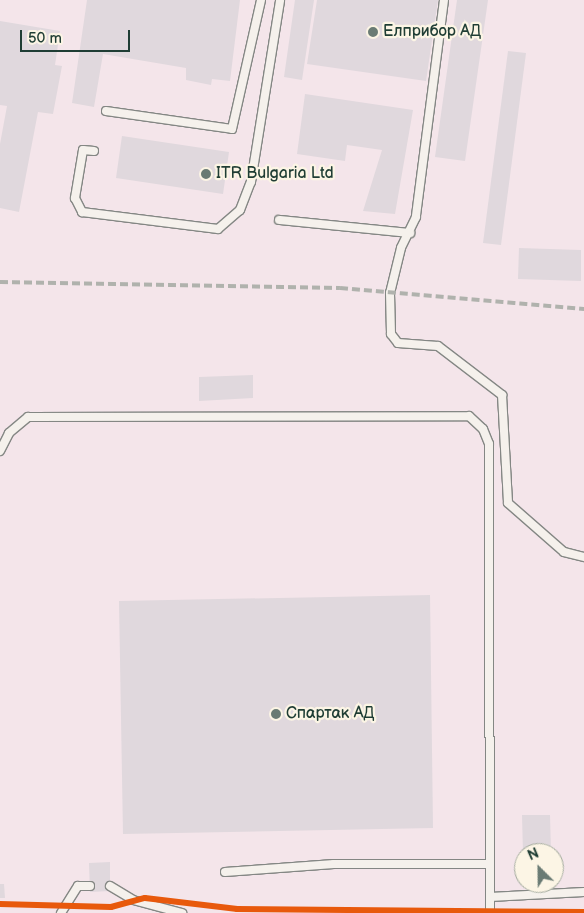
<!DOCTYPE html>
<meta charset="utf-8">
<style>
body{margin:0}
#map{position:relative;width:584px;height:913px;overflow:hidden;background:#f4edeb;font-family:"Balsamiq Sans",sans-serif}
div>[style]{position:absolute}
.built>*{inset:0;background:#f4e5ea}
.building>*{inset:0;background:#e0d8dd}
.roads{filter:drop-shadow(1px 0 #848784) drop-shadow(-1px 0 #848784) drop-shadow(0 1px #848784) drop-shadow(0 -1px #848784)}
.service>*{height:8px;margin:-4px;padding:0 4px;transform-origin:4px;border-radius:4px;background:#f5f1ec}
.rail>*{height:4px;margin-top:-2px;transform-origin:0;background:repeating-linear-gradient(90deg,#b0b2ad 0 8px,transparent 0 12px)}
.cycleway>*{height:6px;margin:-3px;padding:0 3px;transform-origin:3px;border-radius:3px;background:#e8590c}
.dots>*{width:14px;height:14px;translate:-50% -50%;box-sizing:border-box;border:2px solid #fcf5e5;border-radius:50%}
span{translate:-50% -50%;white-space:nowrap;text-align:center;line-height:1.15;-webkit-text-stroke:4.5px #fcf5e5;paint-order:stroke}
.poi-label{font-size:16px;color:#1f3d34}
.left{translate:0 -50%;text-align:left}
.north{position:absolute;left:514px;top:843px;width:50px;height:50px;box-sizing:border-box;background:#fcf5e5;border:1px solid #a4ab9e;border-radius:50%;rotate:337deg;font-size:14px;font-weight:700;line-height:20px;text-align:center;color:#1f3d34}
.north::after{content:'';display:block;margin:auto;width:18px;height:22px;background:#6a7b74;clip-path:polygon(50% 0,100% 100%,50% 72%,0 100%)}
.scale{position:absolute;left:20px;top:30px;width:110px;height:22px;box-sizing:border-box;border:2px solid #1f3d34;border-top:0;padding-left:6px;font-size:15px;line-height:18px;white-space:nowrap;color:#1f3d34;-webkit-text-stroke:4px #fcf5e5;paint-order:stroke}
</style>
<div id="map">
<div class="built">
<div style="clip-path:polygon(evenodd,0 0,584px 0,584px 913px,0 913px,0 0,524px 853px,554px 853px,554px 883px,524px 883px,524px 853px)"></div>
</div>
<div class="building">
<div style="clip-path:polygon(87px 0,240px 0,230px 81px,212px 79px,211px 85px,186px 80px,186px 68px,103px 54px,94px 107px,72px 103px)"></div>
<div style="clip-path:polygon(295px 0,314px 0,302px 80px,284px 77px)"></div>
<div style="clip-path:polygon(317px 0,438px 0,426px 81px,307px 64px)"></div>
<div style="clip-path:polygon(457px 0,488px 0,465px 161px,435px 157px)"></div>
<div style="clip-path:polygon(0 21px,60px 31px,55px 65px,62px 66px,53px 114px,38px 112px,19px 212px,0 208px,0 144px,7px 106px,0 105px)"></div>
<div style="clip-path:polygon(508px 51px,526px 53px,501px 245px,483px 243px)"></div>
<div style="clip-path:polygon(305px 94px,413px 110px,395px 214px,363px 211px,382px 150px,347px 145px,345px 161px,297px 154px)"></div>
<div style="clip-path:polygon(122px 136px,229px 152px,223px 194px,116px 178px)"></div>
<div style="clip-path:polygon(519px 248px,581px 250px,581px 281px,518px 279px)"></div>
<div style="clip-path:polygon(253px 375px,253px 398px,199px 401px,199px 377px)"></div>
<div style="clip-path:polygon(430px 595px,433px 828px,123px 834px,119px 601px)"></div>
<div style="clip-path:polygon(522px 815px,550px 815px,551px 853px,523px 853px)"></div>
<div style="clip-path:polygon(110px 862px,110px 891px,90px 892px,89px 863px)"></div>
<div style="clip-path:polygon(0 884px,4px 884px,5px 898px,0 898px)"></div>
</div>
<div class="roads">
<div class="service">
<div style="left:444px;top:0;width:219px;rotate:97.4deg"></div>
<div style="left:416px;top:217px;width:34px;rotate:116deg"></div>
<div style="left:401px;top:248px;width:46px;rotate:103.7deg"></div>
<div style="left:390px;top:293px;width:41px;rotate:88.6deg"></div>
<div style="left:391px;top:334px;width:11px;rotate:52deg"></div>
<div style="left:398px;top:343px;width:40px;rotate:4.3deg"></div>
<div style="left:438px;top:346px;width:81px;rotate:37.4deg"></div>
<div style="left:502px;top:395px;width:108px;rotate:86.8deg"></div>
<div style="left:508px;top:503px;width:74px;rotate:41.2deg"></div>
<div style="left:564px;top:552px;width:21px;rotate:14deg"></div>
<div style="left:106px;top:111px;width:127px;rotate:8.1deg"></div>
<div style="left:232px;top:129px;width:132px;rotate:-77.3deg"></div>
<div style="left:94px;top:151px;width:11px;rotate:-175deg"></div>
<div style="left:83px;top:150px;width:49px;rotate:99.5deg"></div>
<div style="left:75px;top:198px;width:16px;rotate:63deg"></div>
<div style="left:82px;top:212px;width:137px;rotate:7.1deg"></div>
<div style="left:218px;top:229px;width:29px;rotate:-41deg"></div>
<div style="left:240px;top:210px;width:30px;rotate:-69deg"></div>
<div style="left:251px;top:182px;width:184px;rotate:-80.9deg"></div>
<div style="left:279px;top:220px;width:132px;rotate:5.7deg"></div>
<div style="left:0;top:451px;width:20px;rotate:-63deg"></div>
<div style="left:9px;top:433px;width:25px;rotate:-40deg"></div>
<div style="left:28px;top:417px;width:441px;rotate:-0.1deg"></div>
<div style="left:469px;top:416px;width:19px;rotate:43deg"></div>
<div style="left:483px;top:429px;width:16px;rotate:68deg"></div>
<div style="left:489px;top:444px;width:469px;rotate:89.9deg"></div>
<div style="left:225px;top:872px;width:109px;rotate:-4.2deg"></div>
<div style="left:334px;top:864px;width:155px"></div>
<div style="left:110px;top:886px;width:27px;rotate:31deg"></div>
<div style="left:133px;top:900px;width:51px;rotate:14.9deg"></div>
<div style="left:490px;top:897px;width:94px;rotate:-3deg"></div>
<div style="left:61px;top:913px;width:32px;rotate:-58deg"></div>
<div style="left:78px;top:886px;width:12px"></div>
</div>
</div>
<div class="rail">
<div style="left:0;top:282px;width:340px;rotate:1deg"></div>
<div style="left:340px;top:288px;width:245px;rotate:4.9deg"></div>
</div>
<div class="cycleway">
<div style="left:0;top:904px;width:111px;rotate:1.5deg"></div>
<div style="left:111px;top:907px;width:35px;rotate:-15deg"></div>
<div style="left:145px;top:898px;width:93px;rotate:6.8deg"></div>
<div style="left:237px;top:909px;width:347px;rotate:0.5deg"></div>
</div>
<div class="dots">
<div style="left:373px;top:32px;background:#6a7b74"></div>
<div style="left:206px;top:174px;background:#6a7b74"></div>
<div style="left:276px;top:714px;background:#6a7b74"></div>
</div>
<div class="poi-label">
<span class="left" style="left:383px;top:32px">Елприбор АД</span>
<span class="left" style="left:216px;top:174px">ITR Bulgaria Ltd</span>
<span class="left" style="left:286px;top:714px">Спартак АД</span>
</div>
<div class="north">N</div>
<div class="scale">50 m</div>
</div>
